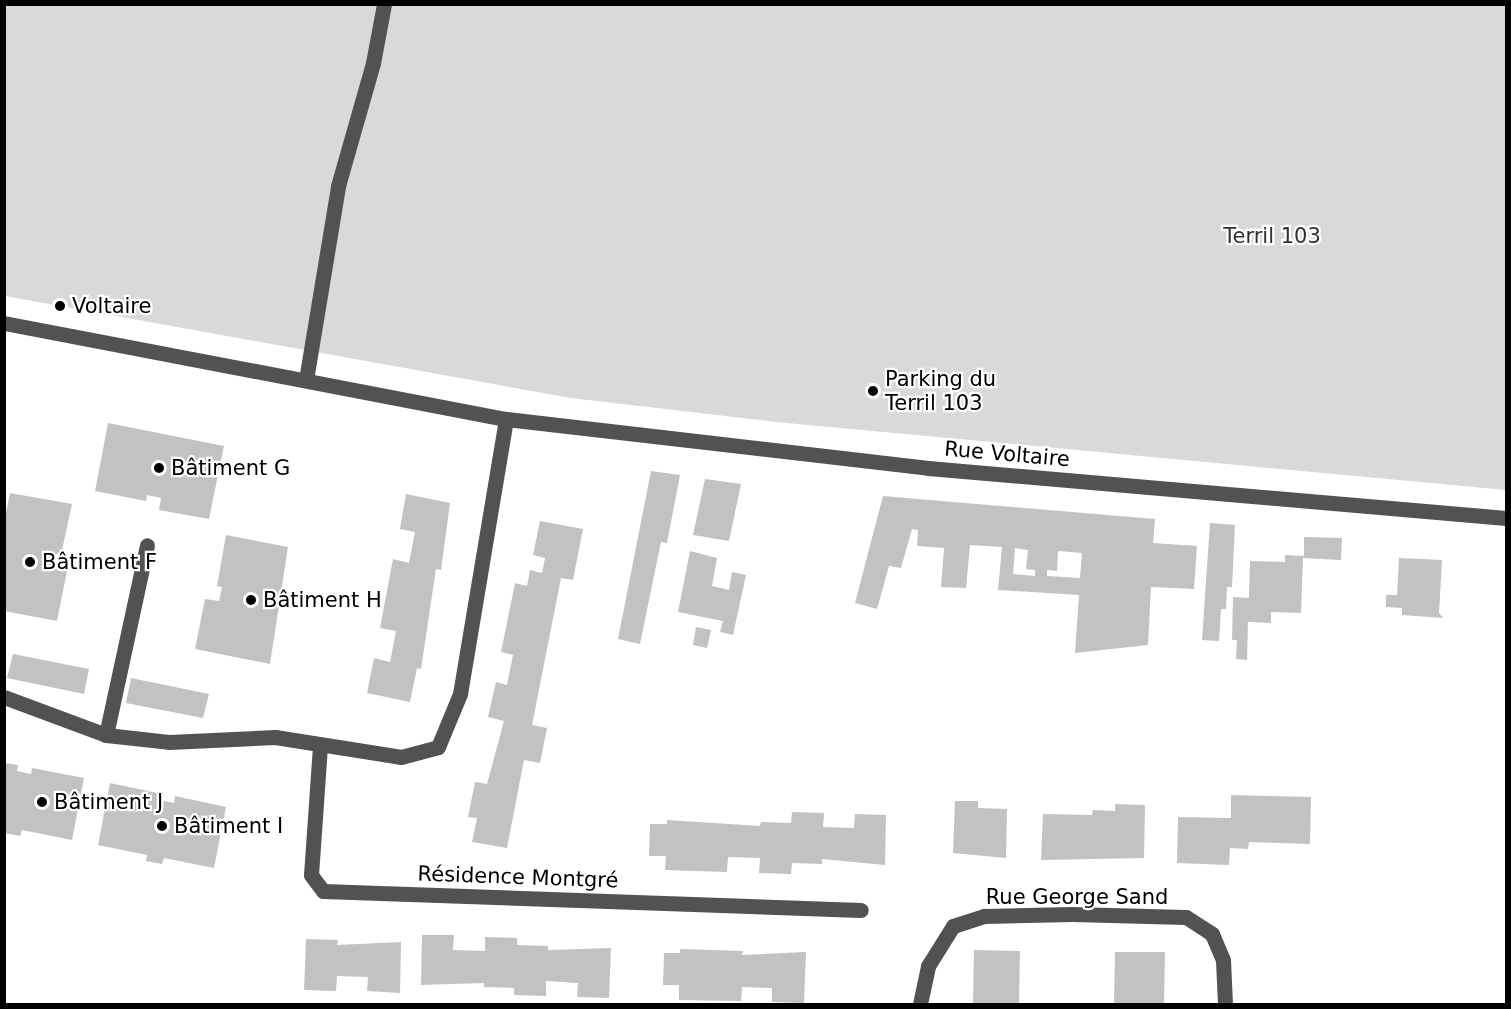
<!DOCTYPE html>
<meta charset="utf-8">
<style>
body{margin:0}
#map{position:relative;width:1511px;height:1009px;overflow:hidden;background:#fff;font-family:"DejaVu Sans",sans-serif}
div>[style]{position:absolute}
.green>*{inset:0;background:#d9d9d9}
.building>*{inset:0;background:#c2c2c2}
.minor>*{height:15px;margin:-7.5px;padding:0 7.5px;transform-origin:7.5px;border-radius:7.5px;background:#525252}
.dots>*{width:16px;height:16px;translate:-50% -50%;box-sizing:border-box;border:3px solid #fff;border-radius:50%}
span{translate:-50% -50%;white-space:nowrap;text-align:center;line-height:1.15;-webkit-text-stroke:4.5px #fff;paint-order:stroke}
.park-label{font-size:21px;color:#303030}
.poi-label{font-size:21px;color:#000}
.left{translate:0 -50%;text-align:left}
.street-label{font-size:21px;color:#000}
.frame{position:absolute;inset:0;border:6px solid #000;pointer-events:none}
</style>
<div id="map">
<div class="green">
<div style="clip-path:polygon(4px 5px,1506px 5px,1506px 490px,776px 422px,571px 398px,5px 296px)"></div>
</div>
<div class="building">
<div style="clip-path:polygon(108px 423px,224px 446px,209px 519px,159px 510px,161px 498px,147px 495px,146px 501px,95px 491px)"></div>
<div style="clip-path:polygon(651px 471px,680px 475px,667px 543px,661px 542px,640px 644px,618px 639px)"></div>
<div style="clip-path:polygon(705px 479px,741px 484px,729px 541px,693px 535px)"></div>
<div style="clip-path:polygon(10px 493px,72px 504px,61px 555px,56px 554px,53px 568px,67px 571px,57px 621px,4px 611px,4px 523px)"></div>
<div style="clip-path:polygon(406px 494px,450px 503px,441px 570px,436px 569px,421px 669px,417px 668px,410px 702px,367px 693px,374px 658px,390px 662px,396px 631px,380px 628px,393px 559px,409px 563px,415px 532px,400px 529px)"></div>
<div style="clip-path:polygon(evenodd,883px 496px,1155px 519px,1153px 543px,1197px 546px,1194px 589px,1151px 587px,1148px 645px,1075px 653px,1079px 595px,998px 590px,1002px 547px,970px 545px,966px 588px,941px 587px,944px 548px,917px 546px,918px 530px,912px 529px,901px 568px,889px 566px,877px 609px,855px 603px,883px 496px,1015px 548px,1028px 550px,1026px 569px,1035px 570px,1035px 576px,1013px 574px,1015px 548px,883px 496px,1058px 551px,1082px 553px,1080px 578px,1047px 576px,1047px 570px,1057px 571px,1058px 551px)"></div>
<div style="clip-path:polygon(540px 521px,583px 529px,573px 580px,561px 578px,532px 725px,547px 728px,540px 763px,524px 760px,507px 848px,472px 842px,477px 818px,468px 817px,475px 782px,487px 784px,504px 721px,488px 717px,496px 682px,507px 685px,513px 655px,501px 652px,515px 583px,527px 586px,530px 570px,542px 573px,545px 558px,533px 555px)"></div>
<div style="clip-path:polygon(1210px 523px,1235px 525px,1232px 587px,1227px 587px,1226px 609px,1221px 609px,1219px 641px,1202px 640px)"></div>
<div style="clip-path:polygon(226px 535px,288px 547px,270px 664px,195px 649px,205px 599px,219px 601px,222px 587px,217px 586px)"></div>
<div style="clip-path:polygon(1304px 537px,1342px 538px,1341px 560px,1303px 558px,1301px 613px,1271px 612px,1271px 623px,1248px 622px,1247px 660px,1236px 659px,1237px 640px,1232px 640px,1233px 597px,1249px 598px,1250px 561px,1285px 562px,1285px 555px,1304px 556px)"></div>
<div style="clip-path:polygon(690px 551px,717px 558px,712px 586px,729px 590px,732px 572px,746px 575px,733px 635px,720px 632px,723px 621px,678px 612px)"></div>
<div style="clip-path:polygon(1399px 558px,1442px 560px,1439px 613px,1443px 618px,1402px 615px,1402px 608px,1386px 607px,1386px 595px,1397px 595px)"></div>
<div style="clip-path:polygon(696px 627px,711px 630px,707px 648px,693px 645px)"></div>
<div style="clip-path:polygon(13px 654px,89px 669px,84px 694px,7px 678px)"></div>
<div style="clip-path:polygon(131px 678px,209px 694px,203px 718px,126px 703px)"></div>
<div style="clip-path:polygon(4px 763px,18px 765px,17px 771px,31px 774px,32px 768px,84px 778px,72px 840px,22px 830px,20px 836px,4px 833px)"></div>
<div style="clip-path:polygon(110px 783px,162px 794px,160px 800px,174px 803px,175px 796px,226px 807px,214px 868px,164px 858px,162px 864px,146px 861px,147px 855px,98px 845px)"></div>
<div style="clip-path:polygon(1231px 795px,1311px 797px,1310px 844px,1249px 842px,1248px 849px,1230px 848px,1229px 865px,1177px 863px,1178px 817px,1231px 818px)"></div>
<div style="clip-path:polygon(955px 801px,978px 801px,978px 808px,1007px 809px,1006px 858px,953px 853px)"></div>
<div style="clip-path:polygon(1115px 804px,1145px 805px,1144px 858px,1041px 860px,1043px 814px,1092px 815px,1093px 810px,1115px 811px)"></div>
<div style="clip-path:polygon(792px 812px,824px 813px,823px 827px,854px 828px,855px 814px,886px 815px,885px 865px,822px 859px,822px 864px,792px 863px,791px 874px,759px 873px,760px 858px,728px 857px,727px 872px,665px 870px,666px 856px,649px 856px,650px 824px,667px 824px,667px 820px,760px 826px,761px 822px,791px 823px)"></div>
<div style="clip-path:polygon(422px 935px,454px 935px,453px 950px,485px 951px,485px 937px,517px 938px,517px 945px,548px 946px,548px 950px,611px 948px,609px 998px,577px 997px,578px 983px,546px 981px,546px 996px,514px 995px,514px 988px,484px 987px,484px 983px,421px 985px)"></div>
<div style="clip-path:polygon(306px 939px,338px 940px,337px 945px,401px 942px,400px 993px,367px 991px,368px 977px,337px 976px,336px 991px,304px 990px)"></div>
<div style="clip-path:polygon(680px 949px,743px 951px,742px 955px,806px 952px,804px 1003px,772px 1002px,772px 988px,742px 987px,741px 1001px,679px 1000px,679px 985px,663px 985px,664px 953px,680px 953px)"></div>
<div style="clip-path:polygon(974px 950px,1020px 951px,1019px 1004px,973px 1004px)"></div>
<div style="clip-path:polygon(1115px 952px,1165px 952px,1164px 1004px,1114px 1004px)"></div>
</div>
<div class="minor">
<div style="left:4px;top:323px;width:511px;rotate:10.83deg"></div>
<div style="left:506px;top:419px;width:425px;rotate:6.6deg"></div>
<div style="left:928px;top:468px;width:580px;rotate:4.94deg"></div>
<div style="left:306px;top:380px;width:197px;rotate:-80.6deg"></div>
<div style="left:338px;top:186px;width:128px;rotate:-74.1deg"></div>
<div style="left:373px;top:63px;width:60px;rotate:-79.4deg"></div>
<div style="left:4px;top:697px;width:109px;rotate:20.4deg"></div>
<div style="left:106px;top:735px;width:63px;rotate:6.3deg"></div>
<div style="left:169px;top:742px;width:106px;rotate:-2.7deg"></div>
<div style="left:275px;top:737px;width:128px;rotate:9deg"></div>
<div style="left:401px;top:757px;width:38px;rotate:-15deg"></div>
<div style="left:438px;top:747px;width:57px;rotate:-67.5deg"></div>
<div style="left:460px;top:694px;width:279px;rotate:-80.5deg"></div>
<div style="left:106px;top:735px;width:194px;rotate:-77.8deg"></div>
<div style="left:320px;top:746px;width:129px;rotate:94deg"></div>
<div style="left:311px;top:875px;width:20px;rotate:53deg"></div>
<div style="left:323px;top:891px;width:538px;rotate:2.02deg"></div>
<div style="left:920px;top:1004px;width:39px;rotate:-78deg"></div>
<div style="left:928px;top:966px;width:47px;rotate:-58deg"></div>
<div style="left:953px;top:926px;width:33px;rotate:-18deg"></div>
<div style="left:984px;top:916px;width:88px;rotate:-1.3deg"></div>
<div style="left:1072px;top:914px;width:114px;rotate:1.5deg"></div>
<div style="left:1186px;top:917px;width:31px;rotate:33deg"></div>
<div style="left:1212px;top:934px;width:28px;rotate:67deg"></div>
<div style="left:1223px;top:960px;width:44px;rotate:87.4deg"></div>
</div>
<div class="dots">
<div style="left:60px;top:306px;background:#000"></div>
<div style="left:873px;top:391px;background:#000"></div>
<div style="left:159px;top:468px;background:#000"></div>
<div style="left:30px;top:562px;background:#000"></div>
<div style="left:251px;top:600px;background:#000"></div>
<div style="left:42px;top:802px;background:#000"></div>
<div style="left:162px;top:826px;background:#000"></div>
</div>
<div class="park-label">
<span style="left:1272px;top:236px">Terril 103</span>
</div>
<div class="poi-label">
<span class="left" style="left:72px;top:306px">Voltaire</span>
<span class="left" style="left:885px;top:391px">Parking du<br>Terril 103</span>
<span class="left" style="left:171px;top:468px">Bâtiment G</span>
<span class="left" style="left:42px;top:562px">Bâtiment F</span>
<span class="left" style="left:263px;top:600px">Bâtiment H</span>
<span class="left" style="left:54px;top:802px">Bâtiment J</span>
<span class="left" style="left:174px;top:826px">Bâtiment I</span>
</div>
<div class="street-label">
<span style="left:1007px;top:454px;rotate:5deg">Rue Voltaire</span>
<span style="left:518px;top:877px;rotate:2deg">Résidence Montgré</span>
<span style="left:1077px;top:897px">Rue George Sand</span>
</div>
<div class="frame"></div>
</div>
